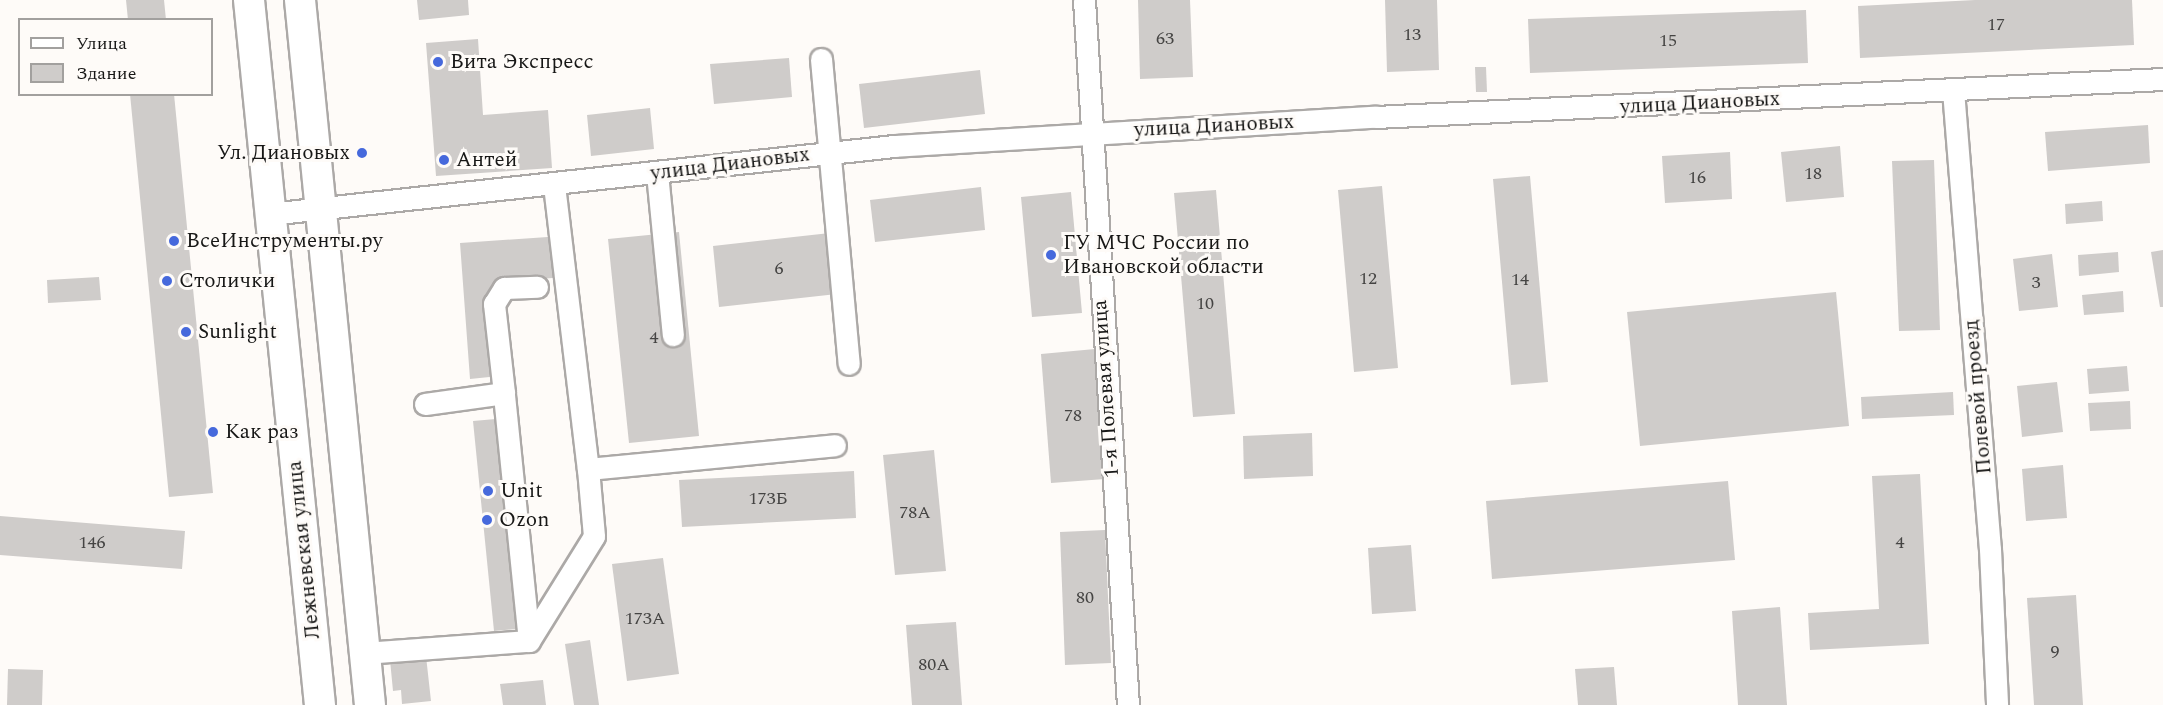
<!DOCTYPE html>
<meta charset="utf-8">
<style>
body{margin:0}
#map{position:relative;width:2163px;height:705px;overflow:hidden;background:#fefbf8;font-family:Spectral,serif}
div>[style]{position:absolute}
.building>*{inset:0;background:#cfccca}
.roads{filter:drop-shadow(2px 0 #aca9a7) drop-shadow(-2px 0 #aca9a7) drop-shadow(0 2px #aca9a7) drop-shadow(0 -2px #aca9a7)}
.minor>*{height:21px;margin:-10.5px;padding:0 10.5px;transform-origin:10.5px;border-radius:10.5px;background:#fff}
.highway>*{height:30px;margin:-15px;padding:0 15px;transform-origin:15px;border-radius:15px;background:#fff}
.dots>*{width:16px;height:16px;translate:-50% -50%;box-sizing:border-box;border:3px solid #fefbf8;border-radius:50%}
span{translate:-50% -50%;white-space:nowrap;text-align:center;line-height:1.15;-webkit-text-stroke:6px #fefbf8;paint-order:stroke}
.number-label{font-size:18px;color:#454443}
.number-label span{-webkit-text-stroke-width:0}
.poi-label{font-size:21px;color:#171716}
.left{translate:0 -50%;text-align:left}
.right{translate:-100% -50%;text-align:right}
.street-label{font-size:21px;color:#171716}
.legend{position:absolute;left:18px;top:18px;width:195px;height:78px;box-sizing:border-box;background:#fefbf8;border:2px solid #a2a09e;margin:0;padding:8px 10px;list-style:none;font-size:18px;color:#171716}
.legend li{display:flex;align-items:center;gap:12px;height:30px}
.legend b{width:30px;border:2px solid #a2a09e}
</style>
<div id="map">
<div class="building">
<div style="clip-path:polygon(126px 0,164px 0,166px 20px,128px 20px)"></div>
<div style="clip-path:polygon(417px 0,468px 0,469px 15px,419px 20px)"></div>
<div style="clip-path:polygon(1138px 0,1190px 0,1193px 77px,1140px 79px)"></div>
<div style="clip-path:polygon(1385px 0,1437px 0,1439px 70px,1387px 72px)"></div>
<div style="clip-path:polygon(1975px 0,2132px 0,2134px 45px,1860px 58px,1858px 6px)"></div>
<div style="clip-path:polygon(1806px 10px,1808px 63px,1530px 73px,1528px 19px)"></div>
<div style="clip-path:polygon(478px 39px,483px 115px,548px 110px,552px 168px,436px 176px,426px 43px)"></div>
<div style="clip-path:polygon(789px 58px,792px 97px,714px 104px,710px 64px)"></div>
<div style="clip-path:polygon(1475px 67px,1486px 67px,1487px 92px,1476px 92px)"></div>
<div style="clip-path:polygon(980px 70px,985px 114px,864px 128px,859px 84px)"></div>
<div style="clip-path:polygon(130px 94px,174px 94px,213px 493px,169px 497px)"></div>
<div style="clip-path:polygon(650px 108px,654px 149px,591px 156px,587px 115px)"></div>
<div style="clip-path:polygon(2148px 125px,2150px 163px,2048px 171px,2045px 132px)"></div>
<div style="clip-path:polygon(1840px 146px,1844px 197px,1786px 202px,1781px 152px)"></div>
<div style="clip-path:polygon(1730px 152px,1732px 199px,1665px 203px,1662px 156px)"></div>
<div style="clip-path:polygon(1934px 160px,1940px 330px,1899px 331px,1892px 161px)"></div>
<div style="clip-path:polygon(1530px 176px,1548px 382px,1511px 385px,1493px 179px)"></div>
<div style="clip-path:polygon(1382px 186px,1398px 368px,1354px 372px,1338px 190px)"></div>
<div style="clip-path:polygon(981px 187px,985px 230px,875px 242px,870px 200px)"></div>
<div style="clip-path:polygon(1216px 190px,1235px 414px,1193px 417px,1174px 193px)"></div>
<div style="clip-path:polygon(1071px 192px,1082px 313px,1032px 317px,1021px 197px)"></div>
<div style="clip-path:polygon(2102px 201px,2103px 221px,2066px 224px,2065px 204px)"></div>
<div style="clip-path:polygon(679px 232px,699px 436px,629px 443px,608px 239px)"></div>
<div style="clip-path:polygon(839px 232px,846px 293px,719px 307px,713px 246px)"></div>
<div style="clip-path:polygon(562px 236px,565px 277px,502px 282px,509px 375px,470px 379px,460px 243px)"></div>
<div style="clip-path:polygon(2163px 250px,2163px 307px,2160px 307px,2151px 252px)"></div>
<div style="clip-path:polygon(2118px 252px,2119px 272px,2079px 276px,2078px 255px)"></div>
<div style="clip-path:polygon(2052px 254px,2058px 307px,2019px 311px,2013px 259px)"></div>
<div style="clip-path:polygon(99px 277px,101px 300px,48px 303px,47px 280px)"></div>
<div style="clip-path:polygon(2123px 291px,2124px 312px,2084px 315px,2082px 295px)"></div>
<div style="clip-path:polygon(1836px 292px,1849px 426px,1640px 446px,1627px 312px)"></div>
<div style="clip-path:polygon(1095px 349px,1105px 479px,1051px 483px,1041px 354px)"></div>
<div style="clip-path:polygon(2127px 366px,2129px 391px,2089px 394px,2087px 369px)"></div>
<div style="clip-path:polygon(2057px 382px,2063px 432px,2022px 437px,2017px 386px)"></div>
<div style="clip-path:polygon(1953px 392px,1954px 415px,1862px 419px,1861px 397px)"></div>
<div style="clip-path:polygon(2130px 401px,2131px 429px,2090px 431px,2088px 403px)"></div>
<div style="clip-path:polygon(517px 417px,538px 627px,494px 631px,473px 421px)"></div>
<div style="clip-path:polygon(1312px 433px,1313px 476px,1244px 479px,1243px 436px)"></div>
<div style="clip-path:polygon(934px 450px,946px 571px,895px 575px,883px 455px)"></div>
<div style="clip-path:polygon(2063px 465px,2067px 518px,2026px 521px,2022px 469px)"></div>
<div style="clip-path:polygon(854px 471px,856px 518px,682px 527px,679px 480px)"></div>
<div style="clip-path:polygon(1920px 474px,1929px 644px,1810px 650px,1808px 613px,1879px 609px,1872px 476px)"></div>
<div style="clip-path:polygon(1728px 481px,1735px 560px,1492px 579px,1486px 501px)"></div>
<div style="clip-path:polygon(0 516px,185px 531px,182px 569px,0 555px)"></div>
<div style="clip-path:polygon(1105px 530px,1111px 663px,1065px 665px,1060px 532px)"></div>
<div style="clip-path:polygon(1411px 545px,1416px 611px,1372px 614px,1368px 548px)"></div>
<div style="clip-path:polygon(663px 558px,679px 674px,627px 681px,612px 564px)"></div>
<div style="clip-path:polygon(2076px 595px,2083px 705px,2034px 705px,2027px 598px)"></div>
<div style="clip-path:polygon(1780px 607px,1787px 705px,1738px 705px,1732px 611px)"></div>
<div style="clip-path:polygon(956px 622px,962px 705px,912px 705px,906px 625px)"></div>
<div style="clip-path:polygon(590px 640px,599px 705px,574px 705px,565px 644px)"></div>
<div style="clip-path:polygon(426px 656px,431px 701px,402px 704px,401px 690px,393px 691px,390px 660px)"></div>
<div style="clip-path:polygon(1614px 667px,1617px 705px,1578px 705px,1575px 669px)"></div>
<div style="clip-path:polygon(8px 669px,43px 670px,42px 705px,7px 705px)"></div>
<div style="clip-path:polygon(543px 680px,546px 705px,503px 705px,500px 684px)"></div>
</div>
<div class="roads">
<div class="minor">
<div style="left:1084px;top:0;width:706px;rotate:86.43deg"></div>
<div style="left:821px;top:59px;width:306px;rotate:84.8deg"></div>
<div style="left:1953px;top:90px;width:460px;rotate:85.4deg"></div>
<div style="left:1990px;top:549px;width:156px;rotate:87.4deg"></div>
<div style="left:657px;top:173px;width:163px;rotate:84.4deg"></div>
<div style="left:554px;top:185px;width:286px;rotate:83.2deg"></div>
<div style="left:588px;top:469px;width:248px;rotate:-5.5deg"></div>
<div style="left:269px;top:214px;width:629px;rotate:-6.21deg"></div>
<div style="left:894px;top:146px;width:482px;rotate:-3.5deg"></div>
<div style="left:1375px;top:117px;width:789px;rotate:-2.76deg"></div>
<div style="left:425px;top:404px;width:80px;rotate:-7.9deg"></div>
<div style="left:504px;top:393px;width:90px;rotate:-96.4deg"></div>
<div style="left:494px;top:304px;width:19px;rotate:-58deg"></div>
<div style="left:504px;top:288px;width:33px;rotate:-2deg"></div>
<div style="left:529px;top:641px;width:123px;rotate:-58.2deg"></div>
<div style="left:594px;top:536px;width:67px;rotate:-95.1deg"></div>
<div style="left:364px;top:653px;width:165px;rotate:-4.2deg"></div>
<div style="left:529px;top:641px;width:249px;rotate:-95.8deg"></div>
</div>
<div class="highway">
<div style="left:249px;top:0;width:709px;rotate:84.25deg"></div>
<div style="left:300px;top:0;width:708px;rotate:84.33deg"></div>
</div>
</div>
<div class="dots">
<div style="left:438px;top:62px;background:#4669dc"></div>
<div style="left:362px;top:153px;background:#4669dc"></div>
<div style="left:444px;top:160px;background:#4669dc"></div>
<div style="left:174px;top:241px;background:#4669dc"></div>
<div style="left:1051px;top:255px;background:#4669dc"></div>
<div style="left:167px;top:281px;background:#4669dc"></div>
<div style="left:186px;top:332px;background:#4669dc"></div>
<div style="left:213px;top:432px;background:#4669dc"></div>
<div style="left:488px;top:491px;background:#4669dc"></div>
<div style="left:487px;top:520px;background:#4669dc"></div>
</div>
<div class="number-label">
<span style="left:1996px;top:25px">17</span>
<span style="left:1412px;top:35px">13</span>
<span style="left:1165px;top:39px">63</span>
<span style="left:1668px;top:41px">15</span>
<span style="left:1813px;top:174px">18</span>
<span style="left:1697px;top:178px">16</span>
<span style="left:779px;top:269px">6</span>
<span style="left:1368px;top:279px">12</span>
<span style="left:1520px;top:280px">14</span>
<span style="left:2036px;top:283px">3</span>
<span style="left:1205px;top:304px">10</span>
<span style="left:654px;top:338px">4</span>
<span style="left:1073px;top:416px">78</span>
<span style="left:768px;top:499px">173Б</span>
<span style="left:915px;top:513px">78А</span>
<span style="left:92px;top:543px">146</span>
<span style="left:1900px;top:543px">4</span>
<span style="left:1085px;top:598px">80</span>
<span style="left:645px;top:619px">173А</span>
<span style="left:2055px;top:652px">9</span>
<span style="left:934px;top:665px">80А</span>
</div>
<div class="poi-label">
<span class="left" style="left:450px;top:62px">Вита Экспресс</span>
<span class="right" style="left:350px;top:153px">Ул. Диановых</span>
<span class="left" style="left:456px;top:160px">Антей</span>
<span class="left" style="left:186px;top:241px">ВсеИнструменты.ру</span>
<span class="left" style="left:1063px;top:255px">ГУ МЧС России по<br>Ивановской области</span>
<span class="left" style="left:179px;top:281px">Столички</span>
<span class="left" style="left:198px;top:332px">Sunlight</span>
<span class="left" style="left:225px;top:432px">Как раз</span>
<span class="left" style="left:500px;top:491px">Unit</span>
<span class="left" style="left:499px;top:520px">Ozon</span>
</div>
<div class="street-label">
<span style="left:1700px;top:103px;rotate:-3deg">улица Диановых</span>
<span style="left:1214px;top:126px;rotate:-3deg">улица Диановых</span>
<span style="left:730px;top:164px;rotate:-7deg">улица Диановых</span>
<span style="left:1106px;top:389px;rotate:-94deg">1-я Полевая улица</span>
<span style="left:1978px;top:397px;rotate:-95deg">Полевой проезд</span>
<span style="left:304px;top:550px;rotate:-96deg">Лежневская улица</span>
</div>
<ul class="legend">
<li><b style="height:8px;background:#fff"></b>Улица</li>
<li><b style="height:16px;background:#cfccca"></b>Здание</li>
</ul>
</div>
